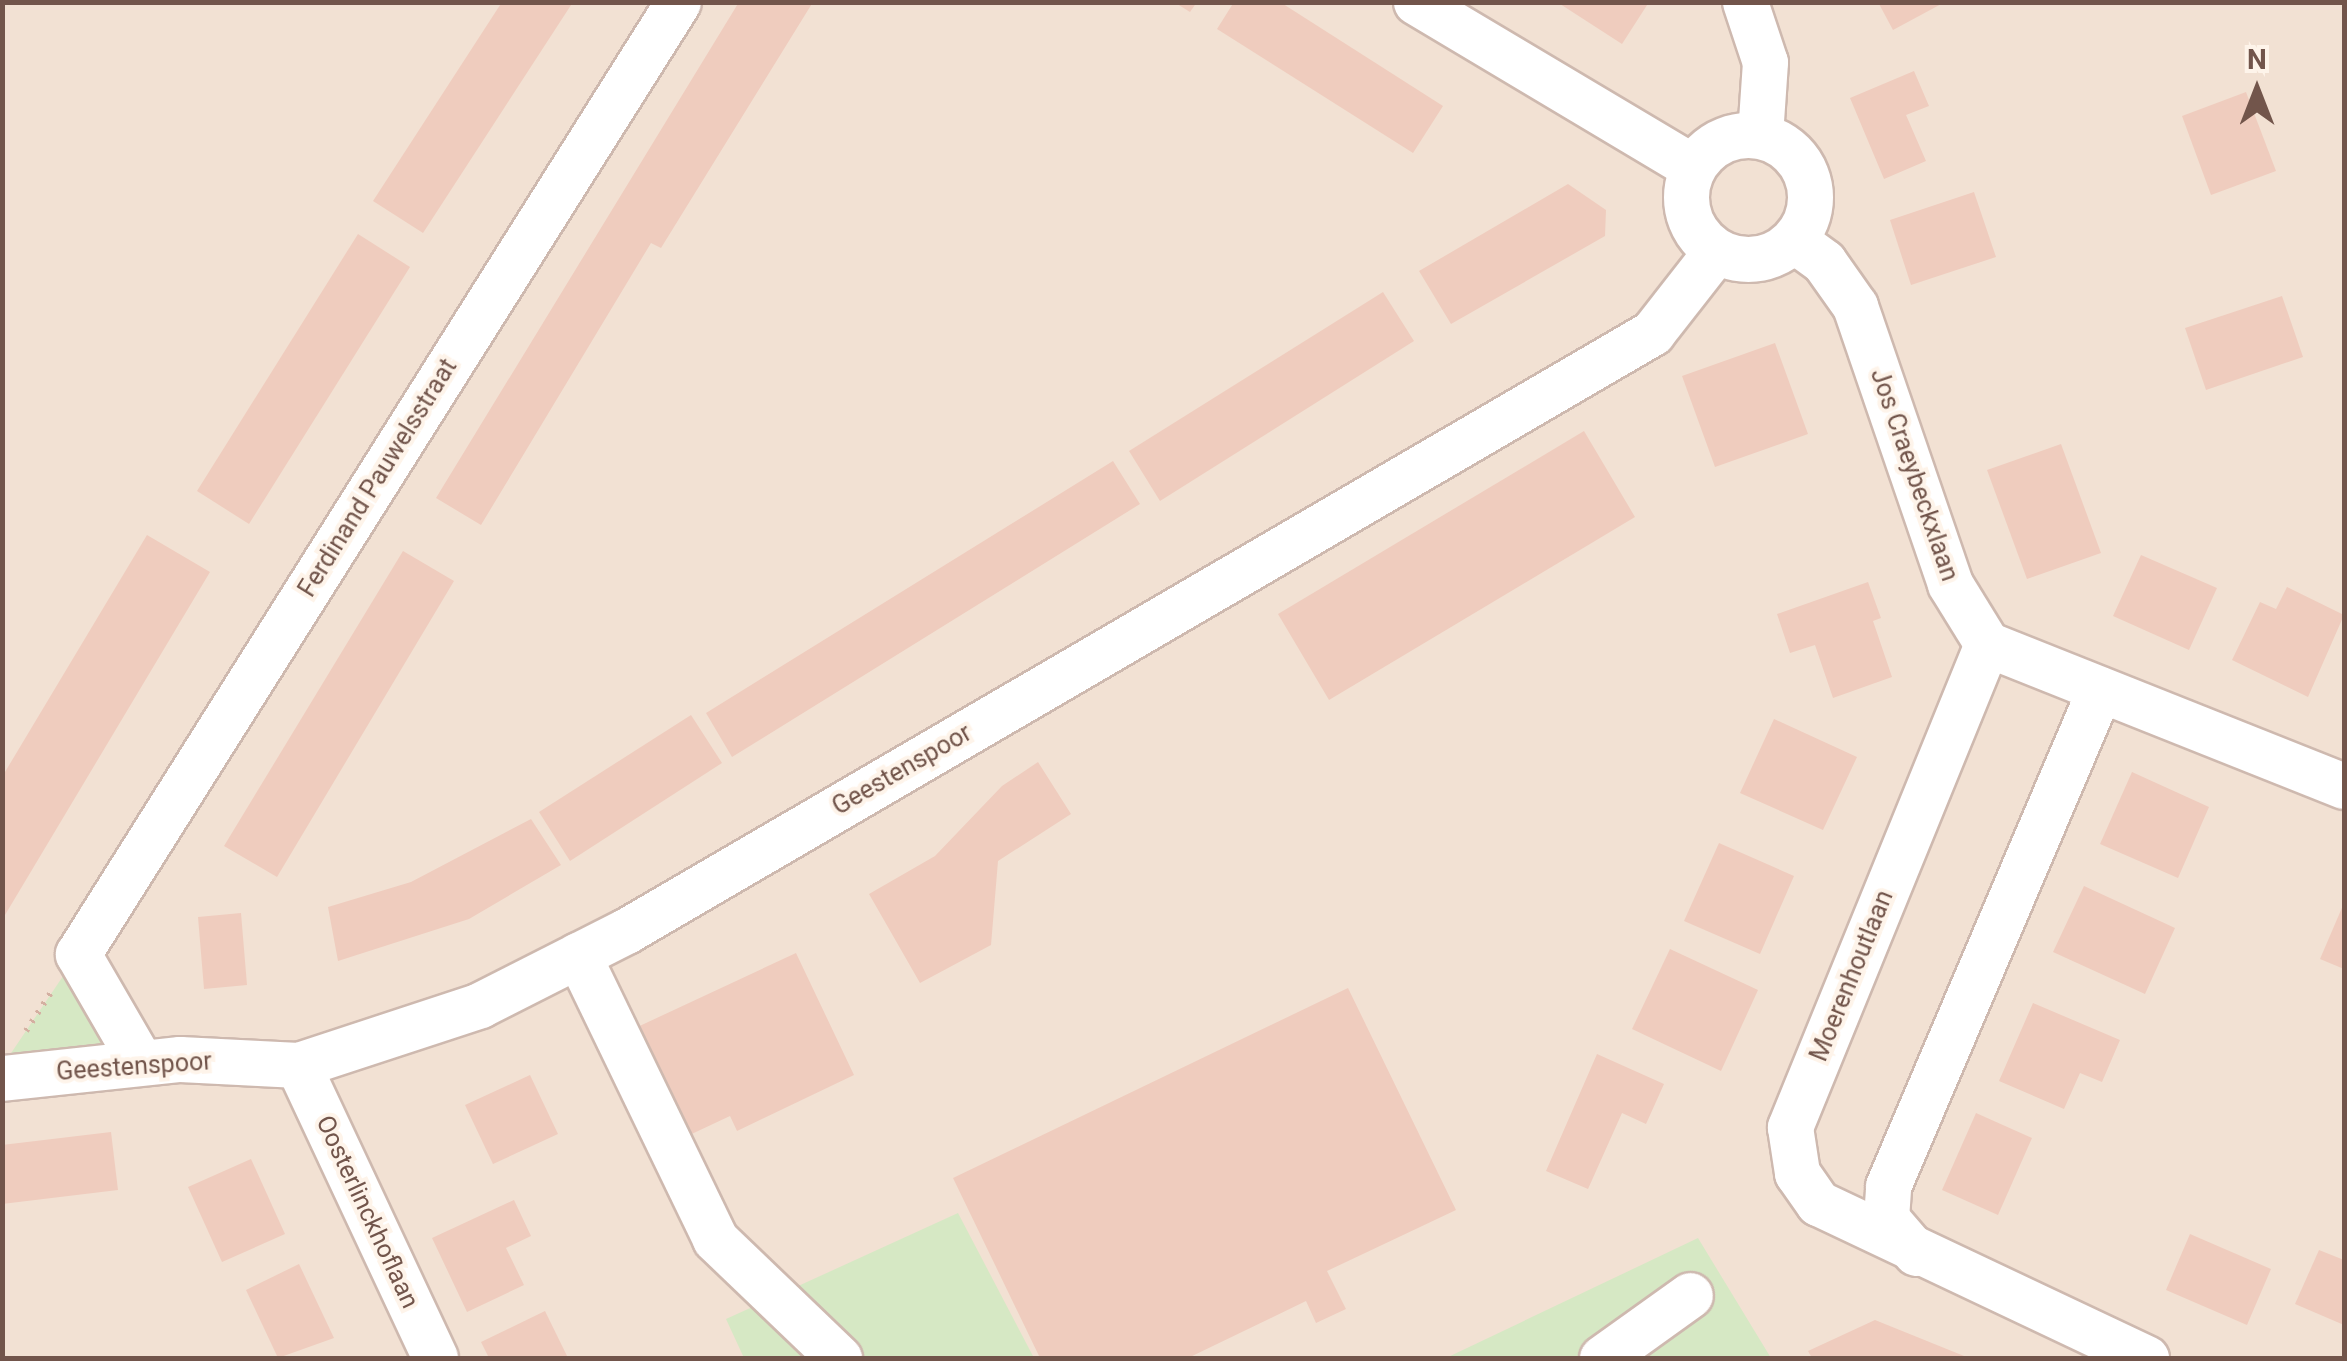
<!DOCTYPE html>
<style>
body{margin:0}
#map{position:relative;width:2347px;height:1361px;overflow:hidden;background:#fbf0e5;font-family:Roboto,sans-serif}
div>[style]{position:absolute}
.residential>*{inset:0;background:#f2e1d3}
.green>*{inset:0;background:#d6e8c4}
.building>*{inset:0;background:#efccbe}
.path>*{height:6px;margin-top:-3px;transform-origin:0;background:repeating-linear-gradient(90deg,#d4afa1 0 2.5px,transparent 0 10.5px)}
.roads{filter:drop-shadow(2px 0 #ceb9af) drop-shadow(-2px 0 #ceb9af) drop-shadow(0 2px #ceb9af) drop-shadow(0 -2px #ceb9af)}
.minor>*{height:45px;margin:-22.5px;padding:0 22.5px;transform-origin:22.5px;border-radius:22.5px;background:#fff}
.minor>.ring{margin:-22.5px;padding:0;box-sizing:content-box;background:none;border:45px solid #fff;border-radius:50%}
span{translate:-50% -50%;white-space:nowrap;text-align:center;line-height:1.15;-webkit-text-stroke:8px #fef4ea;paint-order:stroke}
.street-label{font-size:25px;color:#72554b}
.frame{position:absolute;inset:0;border:5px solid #72554b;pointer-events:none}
.north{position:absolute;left:2207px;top:40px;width:100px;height:100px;-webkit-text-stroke:8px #fef4ea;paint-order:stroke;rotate:0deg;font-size:28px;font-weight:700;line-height:40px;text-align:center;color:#72554b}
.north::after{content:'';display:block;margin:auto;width:35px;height:45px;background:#72554b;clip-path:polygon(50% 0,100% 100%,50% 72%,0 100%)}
</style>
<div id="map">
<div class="residential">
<div style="clip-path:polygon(3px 3px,2344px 3px,2344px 1358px,3px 1358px)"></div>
</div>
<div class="green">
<div style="clip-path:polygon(78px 954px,140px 1061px,3px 1065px)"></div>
<div style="clip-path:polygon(958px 1213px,1034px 1358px,744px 1358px,726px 1319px)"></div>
<div style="clip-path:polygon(1698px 1238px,1771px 1358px,1446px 1358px)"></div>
</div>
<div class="building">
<div style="clip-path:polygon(502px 2px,573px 2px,423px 233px,373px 201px)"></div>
<div style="clip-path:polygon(739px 2px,813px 2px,661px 248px,651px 243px,481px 525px,436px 498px)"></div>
<div style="clip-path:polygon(1174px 2px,1197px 2px,1190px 12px)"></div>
<div style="clip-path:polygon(1234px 2px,1280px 2px,1443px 106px,1413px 153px,1217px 29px)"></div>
<div style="clip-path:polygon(1557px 2px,1649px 2px,1622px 44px)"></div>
<div style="clip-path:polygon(1878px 2px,1945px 2px,1893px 30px)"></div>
<div style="clip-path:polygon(1914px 71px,1929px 106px,1906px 115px,1926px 161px,1884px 179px,1850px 98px)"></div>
<div style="clip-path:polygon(2246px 92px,2276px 171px,2211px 195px,2182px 116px)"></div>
<div style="clip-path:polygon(1568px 184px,1606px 210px,1605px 236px,1451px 324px,1419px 271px)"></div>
<div style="clip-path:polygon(1974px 192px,1996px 257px,1911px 285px,1890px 220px)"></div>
<div style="clip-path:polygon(358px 234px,410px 267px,249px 524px,197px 491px)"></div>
<div style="clip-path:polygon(1383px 292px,1414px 341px,1160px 501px,1129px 451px)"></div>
<div style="clip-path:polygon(2282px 296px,2303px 357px,2206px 390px,2185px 328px)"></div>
<div style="clip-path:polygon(1775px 343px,1808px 434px,1715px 467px,1682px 376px)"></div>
<div style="clip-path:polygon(1584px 431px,1635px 517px,1329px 700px,1278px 614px)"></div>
<div style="clip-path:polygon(2061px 444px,2101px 553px,2027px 579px,1987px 470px)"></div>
<div style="clip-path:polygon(1113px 461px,1140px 504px,732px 757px,706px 713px)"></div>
<div style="clip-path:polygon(147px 535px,210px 572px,2px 920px,2px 777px)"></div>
<div style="clip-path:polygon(403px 551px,454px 581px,277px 877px,224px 846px)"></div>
<div style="clip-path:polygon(2141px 555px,2217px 588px,2189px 650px,2113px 616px)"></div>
<div style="clip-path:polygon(1868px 582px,1881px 618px,1873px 621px,1892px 677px,1833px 698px,1815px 645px,1790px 653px,1777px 614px)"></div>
<div style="clip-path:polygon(2287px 587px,2344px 615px,2308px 697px,2232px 660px,2260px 602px,2276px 609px)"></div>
<div style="clip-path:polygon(691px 715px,722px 763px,570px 861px,539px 812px)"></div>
<div style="clip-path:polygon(1774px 719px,1857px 757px,1823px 830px,1740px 793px)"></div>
<div style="clip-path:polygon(1038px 762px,1071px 814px,998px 861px,991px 945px,920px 983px,869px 894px,935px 856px,1002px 786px)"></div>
<div style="clip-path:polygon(2132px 772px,2209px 807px,2178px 878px,2100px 844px)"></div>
<div style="clip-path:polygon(531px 819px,561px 865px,469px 919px,338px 961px,328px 907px,411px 882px)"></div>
<div style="clip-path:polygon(1719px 843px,1794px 876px,1760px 954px,1684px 921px)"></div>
<div style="clip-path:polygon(2084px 886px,2175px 928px,2145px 994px,2053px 952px)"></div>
<div style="clip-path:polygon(2344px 903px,2344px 969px,2320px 959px)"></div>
<div style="clip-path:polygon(241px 913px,247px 985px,204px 989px,198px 917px)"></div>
<div style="clip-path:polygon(1670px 949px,1758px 990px,1721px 1071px,1632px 1029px)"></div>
<div style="clip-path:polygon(796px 953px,854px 1075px,737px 1131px,730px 1116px,681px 1139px,631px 1030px)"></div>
<div style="clip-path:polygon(1348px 988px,1456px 1210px,1327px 1271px,1346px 1309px,1316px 1323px,1306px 1301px,1188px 1358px,1040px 1358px,953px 1178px)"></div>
<div style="clip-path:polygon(2033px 1003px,2120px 1040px,2102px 1082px,2080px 1073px,2064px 1109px,1999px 1081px)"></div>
<div style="clip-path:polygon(1597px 1054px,1664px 1084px,1646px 1124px,1622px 1113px,1588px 1189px,1546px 1171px)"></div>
<div style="clip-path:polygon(530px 1075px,558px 1134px,493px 1164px,465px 1105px)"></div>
<div style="clip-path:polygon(1976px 1113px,2032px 1138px,1998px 1215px,1942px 1190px)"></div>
<div style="clip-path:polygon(111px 1132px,118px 1190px,2px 1204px,2px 1145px)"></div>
<div style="clip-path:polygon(251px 1159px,285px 1234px,222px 1262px,188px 1187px)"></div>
<div style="clip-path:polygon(514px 1200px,531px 1236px,506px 1248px,524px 1285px,467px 1312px,432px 1238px)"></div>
<div style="clip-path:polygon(2190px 1234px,2271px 1269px,2247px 1325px,2166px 1290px)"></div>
<div style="clip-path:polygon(2319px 1250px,2344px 1260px,2344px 1325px,2295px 1304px)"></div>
<div style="clip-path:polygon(299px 1264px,334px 1338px,278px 1358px,246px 1290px)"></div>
<div style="clip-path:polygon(545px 1311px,568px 1358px,489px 1358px,481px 1342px)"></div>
<div style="clip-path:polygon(1875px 1320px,1969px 1358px,1812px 1358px,1808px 1351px)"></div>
</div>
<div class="path">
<div style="left:26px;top:1031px;width:48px;rotate:-57deg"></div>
</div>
<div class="roads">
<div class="minor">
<div style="left:1416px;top:2px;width:322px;rotate:30.8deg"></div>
<div style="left:1745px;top:2px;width:63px;rotate:71.6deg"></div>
<div style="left:1765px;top:62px;width:74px;rotate:93.9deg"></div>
<div class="ring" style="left:1686px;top:135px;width:79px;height:79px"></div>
<div style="left:1794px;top:240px;width:37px;rotate:36deg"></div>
<div style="left:1824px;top:262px;width:54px;rotate:54.8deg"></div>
<div style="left:1855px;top:306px;width:294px;rotate:71.1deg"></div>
<div style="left:1950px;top:584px;width:70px;rotate:58.3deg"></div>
<div style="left:1987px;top:644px;width:384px;rotate:21.7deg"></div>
<div style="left:1987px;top:644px;width:522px;rotate:112.19deg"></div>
<div style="left:1790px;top:1127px;width:47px;rotate:81.3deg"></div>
<div style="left:1797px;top:1173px;width:37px;rotate:55deg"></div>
<div style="left:1818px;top:1203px;width:363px;rotate:25.3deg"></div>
<div style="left:578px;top:955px;width:315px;rotate:64.2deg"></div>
<div style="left:715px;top:1239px;width:172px;rotate:43.8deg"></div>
<div style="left:140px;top:1061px;width:124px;rotate:-120.1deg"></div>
<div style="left:78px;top:954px;width:1125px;rotate:-57.78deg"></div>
<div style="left:298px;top:1065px;width:323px;rotate:64.9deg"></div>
<div style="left:2px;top:1078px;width:179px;rotate:-6.1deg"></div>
<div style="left:180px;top:1059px;width:118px;rotate:2.9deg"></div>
<div style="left:298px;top:1065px;width:192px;rotate:-18.2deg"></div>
<div style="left:480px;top:1005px;width:164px;rotate:-26.9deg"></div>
<div style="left:626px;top:931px;width:1188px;rotate:-30.24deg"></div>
<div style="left:1652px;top:333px;width:104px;rotate:-52deg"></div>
<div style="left:1916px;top:1253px;width:46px;rotate:-130.6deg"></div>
<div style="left:1886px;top:1218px;width:32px;rotate:-86deg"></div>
<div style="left:1888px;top:1186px;width:540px;rotate:-66.9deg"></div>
<div style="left:1602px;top:1358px;width:108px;rotate:-35.6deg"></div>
</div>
</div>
<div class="street-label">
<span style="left:1914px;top:475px;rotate:71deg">Jos Craeybeckxlaan</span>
<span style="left:378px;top:478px;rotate:-58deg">Ferdinand Pauwelsstraat</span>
<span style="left:902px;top:770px;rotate:-30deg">Geestenspoor</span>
<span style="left:1852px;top:976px;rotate:-68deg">Moerenhoutlaan</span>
<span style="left:134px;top:1067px;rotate:-4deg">Geestenspoor</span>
<span style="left:367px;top:1212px;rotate:65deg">Oosterlinckhoflaan</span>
</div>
<div class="frame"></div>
<div class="north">N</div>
</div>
